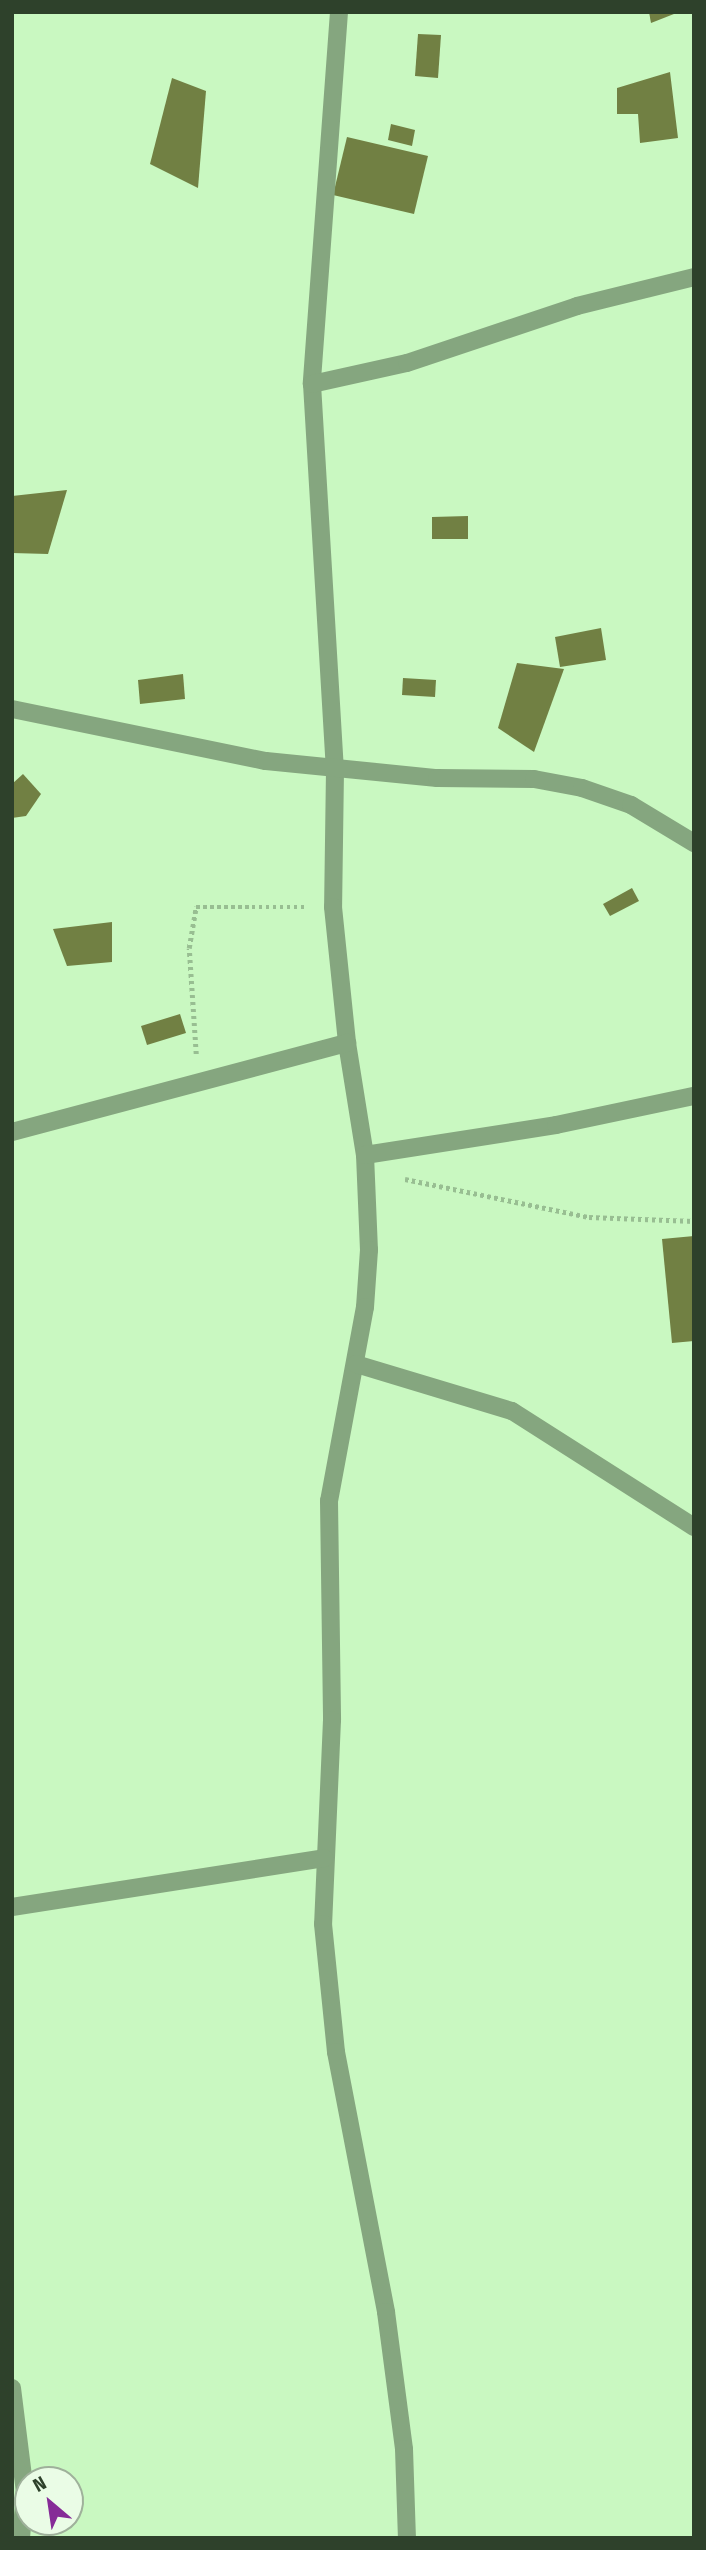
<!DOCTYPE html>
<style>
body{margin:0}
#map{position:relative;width:706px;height:2550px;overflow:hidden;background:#c9f8c1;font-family:"Fira Sans Condensed",sans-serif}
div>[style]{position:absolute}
.building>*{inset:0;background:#718043}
.path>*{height:4.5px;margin-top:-2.25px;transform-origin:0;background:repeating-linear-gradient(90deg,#98be92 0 3.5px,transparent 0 7px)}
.street>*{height:18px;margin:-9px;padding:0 9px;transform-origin:9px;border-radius:9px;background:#85a67f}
span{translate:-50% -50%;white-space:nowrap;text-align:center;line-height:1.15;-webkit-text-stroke:7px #eafce6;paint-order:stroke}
.frame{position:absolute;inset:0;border:14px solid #2e412b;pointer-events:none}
.north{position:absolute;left:14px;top:2466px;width:70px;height:70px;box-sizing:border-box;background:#eafce6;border:2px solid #9fb19b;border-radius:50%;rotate:331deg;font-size:19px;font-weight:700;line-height:28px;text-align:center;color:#2e412b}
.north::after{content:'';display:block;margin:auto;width:24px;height:32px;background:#862b97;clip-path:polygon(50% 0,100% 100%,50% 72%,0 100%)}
</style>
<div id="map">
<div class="building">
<div style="clip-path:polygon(649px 12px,679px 12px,651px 23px)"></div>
<div style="clip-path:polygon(418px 34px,441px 35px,438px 78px,415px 76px)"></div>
<div style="clip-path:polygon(670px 72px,678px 138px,640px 143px,638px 114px,617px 114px,617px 88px)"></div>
<div style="clip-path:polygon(172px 78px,206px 91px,198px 188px,150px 164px)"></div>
<div style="clip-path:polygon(391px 124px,415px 130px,412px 146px,388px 140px)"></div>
<div style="clip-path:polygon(347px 137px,428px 156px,414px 214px,333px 195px)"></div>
<div style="clip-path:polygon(67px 490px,48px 554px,12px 553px,12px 496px)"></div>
<div style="clip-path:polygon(468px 516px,468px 539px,432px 539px,432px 517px)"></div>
<div style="clip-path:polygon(601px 628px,606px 660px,560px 667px,555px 637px)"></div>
<div style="clip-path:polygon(517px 663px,564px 669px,534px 752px,498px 728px)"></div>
<div style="clip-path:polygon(183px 674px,185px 699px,140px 704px,138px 680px)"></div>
<div style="clip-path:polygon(403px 678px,436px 680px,435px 697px,402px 695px)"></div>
<div style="clip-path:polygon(23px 774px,41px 794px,26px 816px,12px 818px,12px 784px)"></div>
<div style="clip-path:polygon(632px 888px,639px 901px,610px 916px,603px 904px)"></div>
<div style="clip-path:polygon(112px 922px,112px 962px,67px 966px,53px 929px)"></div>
<div style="clip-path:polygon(180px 1014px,186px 1033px,147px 1045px,141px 1026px)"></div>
<div style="clip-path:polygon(694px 1236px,694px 1341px,672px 1343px,662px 1239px)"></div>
</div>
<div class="path">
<div style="left:196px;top:1054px;width:106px;rotate:-93.8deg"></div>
<div style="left:189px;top:948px;width:42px;rotate:-80.3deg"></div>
<div style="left:196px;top:907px;width:108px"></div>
<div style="left:405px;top:1179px;width:188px;rotate:11.7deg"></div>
<div style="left:589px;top:1217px;width:105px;rotate:2.2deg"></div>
</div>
<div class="street">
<div style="left:339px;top:12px;width:373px;rotate:94.2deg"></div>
<div style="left:312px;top:384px;width:387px;rotate:86.6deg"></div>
<div style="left:335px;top:770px;width:137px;rotate:90.8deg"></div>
<div style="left:333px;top:907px;width:137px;rotate:84.1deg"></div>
<div style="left:347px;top:1043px;width:113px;rotate:80.9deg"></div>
<div style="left:365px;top:1155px;width:95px;rotate:87.6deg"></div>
<div style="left:369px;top:1250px;width:57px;rotate:94deg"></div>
<div style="left:365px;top:1307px;width:197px;rotate:100.5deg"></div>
<div style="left:329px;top:1501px;width:219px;rotate:89.2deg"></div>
<div style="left:332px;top:1720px;width:204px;rotate:92.5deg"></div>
<div style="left:323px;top:1924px;width:129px;rotate:84.2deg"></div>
<div style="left:336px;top:2052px;width:265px;rotate:79.1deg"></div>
<div style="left:386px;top:2312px;width:138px;rotate:82.5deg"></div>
<div style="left:404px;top:2449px;width:89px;rotate:88.1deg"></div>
<div style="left:312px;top:384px;width:97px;rotate:-12.5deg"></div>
<div style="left:407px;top:363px;width:179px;rotate:-18.5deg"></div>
<div style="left:577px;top:306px;width:121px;rotate:-13.9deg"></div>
<div style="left:12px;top:709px;width:259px;rotate:11.6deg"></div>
<div style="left:266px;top:761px;width:172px;rotate:5.7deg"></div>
<div style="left:437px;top:778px;width:97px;rotate:0.6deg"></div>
<div style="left:534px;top:779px;width:49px;rotate:10.6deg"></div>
<div style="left:582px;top:788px;width:52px;rotate:19.1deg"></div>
<div style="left:631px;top:805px;width:74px;rotate:31.1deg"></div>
<div style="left:12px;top:1132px;width:347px;rotate:-14.9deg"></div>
<div style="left:365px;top:1155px;width:193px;rotate:-8.9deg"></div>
<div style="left:556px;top:1125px;width:141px;rotate:-11.9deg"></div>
<div style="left:356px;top:1364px;width:163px;rotate:16.8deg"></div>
<div style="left:512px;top:1411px;width:216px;rotate:32.5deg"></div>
<div style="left:12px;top:1907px;width:316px;rotate:-8.9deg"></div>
<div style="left:12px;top:2388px;width:106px;rotate:82.9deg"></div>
<div style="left:25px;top:2493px;width:45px;rotate:95.1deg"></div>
</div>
<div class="frame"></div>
<div class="north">N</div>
</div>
